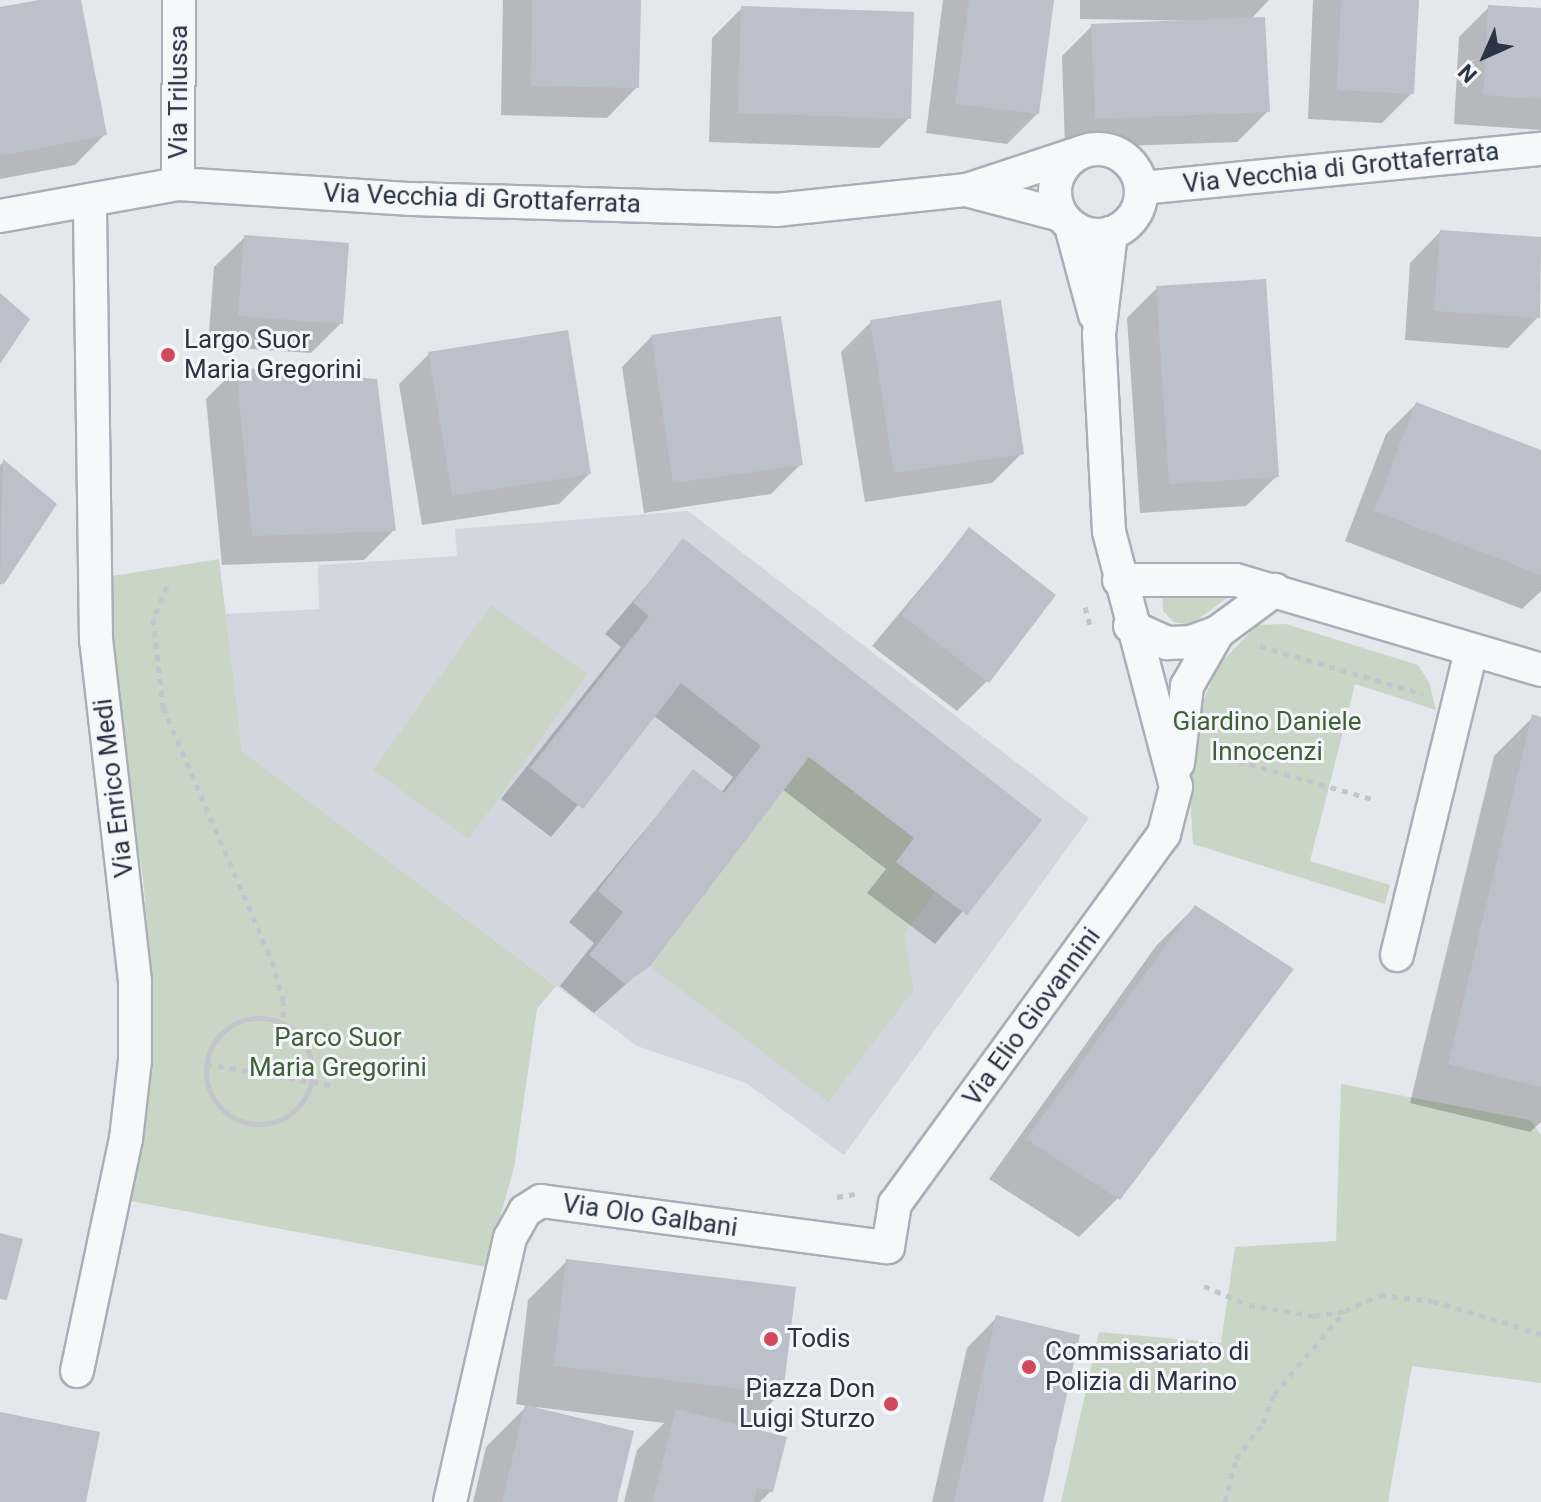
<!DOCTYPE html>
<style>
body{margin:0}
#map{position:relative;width:1541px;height:1502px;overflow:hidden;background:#e4e7ec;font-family:Roboto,sans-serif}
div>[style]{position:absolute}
.built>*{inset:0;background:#d2d6de}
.green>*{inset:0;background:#c9d6c5}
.shadow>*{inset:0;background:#0003}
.building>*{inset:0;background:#bbc0ca}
.path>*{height:5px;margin-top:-2.5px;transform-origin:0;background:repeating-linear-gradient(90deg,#c2c5cb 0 6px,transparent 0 12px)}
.path>.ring{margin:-2.5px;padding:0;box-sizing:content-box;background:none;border:5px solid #c2c5cb;border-radius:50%}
.roads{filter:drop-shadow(2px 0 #a9aeb7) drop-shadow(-2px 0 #a9aeb7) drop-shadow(0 2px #a9aeb7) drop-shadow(0 -2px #a9aeb7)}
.street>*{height:32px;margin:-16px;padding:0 16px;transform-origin:16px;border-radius:16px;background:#f7f8fa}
.street>.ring{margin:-16px;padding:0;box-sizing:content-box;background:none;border:32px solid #f7f8fa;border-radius:50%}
.dots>*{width:22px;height:22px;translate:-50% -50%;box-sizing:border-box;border:4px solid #f4f6f9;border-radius:50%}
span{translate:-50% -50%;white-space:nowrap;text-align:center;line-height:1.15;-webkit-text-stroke:6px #f4f6f9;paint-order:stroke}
.street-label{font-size:26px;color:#2b3445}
.poi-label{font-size:26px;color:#2b3445}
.left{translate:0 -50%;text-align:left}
.right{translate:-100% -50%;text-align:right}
.park-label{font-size:26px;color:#3f6138}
.north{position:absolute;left:1445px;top:16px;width:80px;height:80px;-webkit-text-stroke:6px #f4f6f9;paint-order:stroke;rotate:225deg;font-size:22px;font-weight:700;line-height:32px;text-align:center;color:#2b3445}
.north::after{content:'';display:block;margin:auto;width:28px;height:36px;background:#2b3445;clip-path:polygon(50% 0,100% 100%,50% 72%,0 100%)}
</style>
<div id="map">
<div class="built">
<div style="clip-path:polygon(688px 511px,1089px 818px,844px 1155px,746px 1083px,637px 1046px,242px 751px,224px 614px,319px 609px,318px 565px,457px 556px,455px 529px)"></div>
</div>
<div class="green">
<div style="clip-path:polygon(219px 559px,242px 751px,556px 986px,537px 1009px,514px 1168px,486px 1267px,125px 1200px,153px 1067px,151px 977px,143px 877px,101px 637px,106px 577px)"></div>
<div style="clip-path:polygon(1162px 594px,1229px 596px,1191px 625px,1174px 622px,1163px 611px)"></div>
<div style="clip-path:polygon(491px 605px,587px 674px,469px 839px,373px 770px)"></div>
<div style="clip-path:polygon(1286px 624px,1418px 665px,1429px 682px,1436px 710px,1355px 684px,1310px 861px,1390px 885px,1385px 904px,1193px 844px,1188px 762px,1198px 715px,1217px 667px,1257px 625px)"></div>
<div style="clip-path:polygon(809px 757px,914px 838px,896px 862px,935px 892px,904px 934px,914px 990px,828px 1102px,650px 966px)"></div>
<div style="clip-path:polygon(1341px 1084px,1530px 1120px,1541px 1135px,1541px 1383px,1412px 1366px,1388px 1502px,1061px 1502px,1099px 1332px,1221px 1343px,1235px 1247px,1336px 1241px)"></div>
</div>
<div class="shadow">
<div style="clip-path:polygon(50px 0,79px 0,105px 134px,75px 165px,0 179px,0 9px)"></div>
<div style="clip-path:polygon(503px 0,639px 0,637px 87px,607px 118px,501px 115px)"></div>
<div style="clip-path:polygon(943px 0,1052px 0,1038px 113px,1007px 144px,926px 133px)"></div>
<div style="clip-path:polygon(1080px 0,1269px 0,1250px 20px,1268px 111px,1237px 142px,1065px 148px,1062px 56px,1092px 26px,1209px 21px,1080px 19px)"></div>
<div style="clip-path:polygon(1313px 0,1417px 0,1412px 93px,1382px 123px,1308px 119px)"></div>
<div style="clip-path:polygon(1489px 7px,1541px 10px,1541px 130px,1454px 124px,1459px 37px)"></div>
<div style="clip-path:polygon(742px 8px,909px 118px,879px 148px,709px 142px,712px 38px)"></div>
<div style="clip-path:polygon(1440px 232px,1541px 239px,1538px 317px,1508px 348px,1405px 340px,1410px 263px)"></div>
<div style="clip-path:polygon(245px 237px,341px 323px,311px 353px,208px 346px,214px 267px)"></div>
<div style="clip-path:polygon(1157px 288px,1277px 476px,1246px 506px,1140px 513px,1127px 318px)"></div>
<div style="clip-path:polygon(871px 322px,1022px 453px,992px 483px,865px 502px,841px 352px)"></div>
<div style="clip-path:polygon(652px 336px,801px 464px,771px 494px,644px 513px,622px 367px)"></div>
<div style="clip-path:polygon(429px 354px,589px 474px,559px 504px,422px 525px,399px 384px)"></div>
<div style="clip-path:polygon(236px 369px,394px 530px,364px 560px,222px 565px,206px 399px)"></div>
<div style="clip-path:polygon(1416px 404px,1541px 453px,1541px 591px,1522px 609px,1345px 541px,1386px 434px)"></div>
<div style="clip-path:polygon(4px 462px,2px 583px,0 585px,0 465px)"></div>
<div style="clip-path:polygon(969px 530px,987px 681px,957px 711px,872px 646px)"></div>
<div style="clip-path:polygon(684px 541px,1039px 820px,935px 944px,867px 893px,886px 869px,782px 789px,648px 964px,594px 1013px,560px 986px,594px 943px,569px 922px,693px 772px,721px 793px,733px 777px,653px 715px,551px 837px,501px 799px,621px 647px,605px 634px)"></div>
<div style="clip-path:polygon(1533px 717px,1541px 719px,1541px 1122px,1530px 1132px,1410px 1103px,1494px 756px)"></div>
<div style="clip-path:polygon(1195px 907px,1118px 1198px,1079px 1237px,989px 1179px,1156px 946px)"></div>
<div style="clip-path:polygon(567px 1261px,781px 1393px,746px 1428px,771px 1491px,760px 1502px,624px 1502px,637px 1450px,664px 1423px,536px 1407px,615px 1502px,473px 1502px,486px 1447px,527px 1406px,516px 1404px,528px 1300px)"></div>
<div style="clip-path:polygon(997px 1317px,1041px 1502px,932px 1502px,967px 1348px)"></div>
</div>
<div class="building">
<div style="clip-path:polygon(39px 0,81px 0,107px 135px,0 156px,0 7px)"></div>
<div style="clip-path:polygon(532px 0,641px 0,639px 88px,531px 86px)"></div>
<div style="clip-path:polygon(969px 0,1054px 0,1039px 114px,955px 104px)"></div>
<div style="clip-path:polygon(1341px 0,1419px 0,1414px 94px,1337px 90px)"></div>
<div style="clip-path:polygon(1488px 5px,1541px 8px,1541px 99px,1483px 95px)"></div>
<div style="clip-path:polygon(741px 6px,914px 12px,911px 119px,738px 113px)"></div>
<div style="clip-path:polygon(1265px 17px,1270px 112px,1095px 119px,1091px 24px)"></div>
<div style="clip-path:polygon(1440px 230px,1541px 237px,1540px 318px,1434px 311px)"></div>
<div style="clip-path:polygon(244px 235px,349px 243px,343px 324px,238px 316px)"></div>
<div style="clip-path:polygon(1266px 279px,1279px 477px,1169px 484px,1156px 286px)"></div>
<div style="clip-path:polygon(0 293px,30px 319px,0 364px)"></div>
<div style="clip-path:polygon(1001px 300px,1024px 454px,894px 473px,870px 320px)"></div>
<div style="clip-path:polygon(781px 316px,803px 465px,673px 483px,651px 335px)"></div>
<div style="clip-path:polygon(568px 330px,591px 474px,452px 496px,428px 352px)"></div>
<div style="clip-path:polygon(236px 367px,377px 379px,396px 531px,252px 536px)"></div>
<div style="clip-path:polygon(1416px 402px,1541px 450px,1541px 575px,1374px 511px)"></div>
<div style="clip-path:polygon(3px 459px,57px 504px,4px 584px,0 583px)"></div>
<div style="clip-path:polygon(969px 527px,1056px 595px,989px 683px,901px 615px)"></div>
<div style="clip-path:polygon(683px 538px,1042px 820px,967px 915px,896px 862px,914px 838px,809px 757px,650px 966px,625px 984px,589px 955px,623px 912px,598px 891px,693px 769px,724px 793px,761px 746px,681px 683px,583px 809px,530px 768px,649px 616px,633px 603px)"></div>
<div style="clip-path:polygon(1532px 714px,1541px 717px,1541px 1087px,1448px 1064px)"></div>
<div style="clip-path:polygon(1195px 905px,1294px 969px,1120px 1200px,1026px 1139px)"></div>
<div style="clip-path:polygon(0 1233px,23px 1239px,7px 1300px,0 1299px)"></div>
<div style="clip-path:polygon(566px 1259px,796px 1287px,783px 1394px,554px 1366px)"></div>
<div style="clip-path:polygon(996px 1315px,1080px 1335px,1043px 1502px,954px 1502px)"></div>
<div style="clip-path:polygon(525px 1405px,634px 1431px,617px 1502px,502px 1502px)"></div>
<div style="clip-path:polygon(676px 1409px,787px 1437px,773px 1492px,757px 1488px,754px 1502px,652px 1502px)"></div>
<div style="clip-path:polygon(0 1412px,100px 1432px,86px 1502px,0 1502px)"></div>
</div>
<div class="path">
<div style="left:167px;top:586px;width:36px;rotate:113deg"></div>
<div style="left:153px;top:619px;width:89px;rotate:83.5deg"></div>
<div style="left:163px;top:707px;width:276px;rotate:66.8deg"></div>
<div style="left:272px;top:961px;width:41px;rotate:74.2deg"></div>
<div style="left:283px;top:1000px;width:24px;rotate:90deg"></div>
<div style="left:1085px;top:607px;width:23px;rotate:75deg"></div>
<div style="left:1260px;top:646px;width:170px;rotate:16.4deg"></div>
<div style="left:1215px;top:754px;width:163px;rotate:16deg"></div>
<div class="ring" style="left:206px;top:1018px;width:101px;height:101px"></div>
<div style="left:206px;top:1064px;width:126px;rotate:9.6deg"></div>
<div style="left:837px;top:1197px;width:23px;rotate:-10deg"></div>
<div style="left:1204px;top:1286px;width:49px;rotate:22.9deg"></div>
<div style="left:1249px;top:1305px;width:66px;rotate:9.6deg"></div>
<div style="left:1314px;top:1316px;width:31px;rotate:-9deg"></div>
<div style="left:1345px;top:1311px;width:38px;rotate:-25deg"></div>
<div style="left:1380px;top:1295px;width:53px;rotate:6.5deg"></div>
<div style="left:1433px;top:1301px;width:113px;rotate:17deg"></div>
<div style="left:1225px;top:1502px;width:44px;rotate:-75.7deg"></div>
<div style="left:1236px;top:1459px;width:45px;rotate:-53.1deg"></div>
<div style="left:1263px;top:1423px;width:31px;rotate:-69deg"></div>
<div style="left:1274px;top:1394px;width:109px;rotate:-49.5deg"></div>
</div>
<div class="roads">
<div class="street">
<div class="ring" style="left:1055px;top:149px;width:54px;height:54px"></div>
<div style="left:178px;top:184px;width:184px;rotate:-89.7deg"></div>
<div style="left:1141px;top:188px;width:402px;rotate:-5.6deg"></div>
<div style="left:970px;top:191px;width:94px;rotate:14.8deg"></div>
<div style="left:0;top:216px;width:181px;rotate:-10.2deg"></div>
<div style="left:178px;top:184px;width:234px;rotate:3.7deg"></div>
<div style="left:412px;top:199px;width:364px;rotate:1.7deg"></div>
<div style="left:776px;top:210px;width:192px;rotate:-6deg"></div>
<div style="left:967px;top:190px;width:115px;rotate:-18.3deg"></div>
<div style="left:1071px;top:226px;width:92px;rotate:74.9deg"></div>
<div style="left:1119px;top:580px;width:117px"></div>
<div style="left:1236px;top:580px;width:318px;rotate:16.4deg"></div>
<div style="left:1130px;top:626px;width:41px;rotate:24.7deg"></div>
<div style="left:1167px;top:643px;width:24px;rotate:-2deg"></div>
<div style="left:1191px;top:642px;width:29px;rotate:-20deg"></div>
<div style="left:1218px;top:632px;width:71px;rotate:-36.4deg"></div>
<div style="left:1178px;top:763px;width:78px;rotate:-83.3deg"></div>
<div style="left:1187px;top:686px;width:62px;rotate:-60.1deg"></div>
<div style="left:1397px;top:955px;width:313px;rotate:-76.3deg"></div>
<div style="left:77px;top:1371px;width:237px;rotate:-78.1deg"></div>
<div style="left:126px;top:1139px;width:80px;rotate:-83.5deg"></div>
<div style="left:135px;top:1060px;width:79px;rotate:-90deg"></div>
<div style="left:135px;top:981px;width:343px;rotate:-96.5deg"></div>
<div style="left:96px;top:640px;width:440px;rotate:-90.8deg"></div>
<div style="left:450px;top:1502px;width:271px;rotate:-77.2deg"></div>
<div style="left:510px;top:1238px;width:31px;rotate:-61deg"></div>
<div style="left:525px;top:1211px;width:19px;rotate:-32deg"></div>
<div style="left:541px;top:1201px;width:350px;rotate:7.6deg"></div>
<div style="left:888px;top:1247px;width:44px;rotate:-80.8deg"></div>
<div style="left:895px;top:1204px;width:457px;rotate:-54deg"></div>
<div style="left:1164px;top:834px;width:49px;rotate:-75.7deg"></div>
<div style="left:1176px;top:787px;width:264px;rotate:-104.7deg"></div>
<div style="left:1109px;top:532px;width:198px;rotate:-92.9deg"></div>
<div style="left:1099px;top:334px;width:102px;rotate:-83.2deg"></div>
</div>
</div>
<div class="dots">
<div style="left:168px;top:355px;background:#d1495b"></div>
<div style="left:771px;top:1339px;background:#d1495b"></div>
<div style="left:1029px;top:1367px;background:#d1495b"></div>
<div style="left:891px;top:1404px;background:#d1495b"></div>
</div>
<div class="street-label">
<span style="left:179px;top:92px;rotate:-90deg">Via Trilussa</span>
<span style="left:1341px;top:168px;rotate:-6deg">Via Vecchia di Grottaferrata</span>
<span style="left:482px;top:199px;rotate:2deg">Via Vecchia di Grottaferrata</span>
<span style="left:114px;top:788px;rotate:-97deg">Via Enrico Medi</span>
<span style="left:1032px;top:1017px;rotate:-54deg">Via Elio Giovannini</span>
<span style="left:650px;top:1216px;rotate:8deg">Via Olo Galbani</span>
</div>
<div class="poi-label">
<span class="left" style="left:184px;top:355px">Largo Suor<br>Maria Gregorini</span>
<span class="left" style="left:787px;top:1339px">Todis</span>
<span class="left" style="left:1045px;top:1367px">Commissariato di<br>Polizia di Marino</span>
<span class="right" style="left:875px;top:1404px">Piazza Don<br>Luigi Sturzo</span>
</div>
<div class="park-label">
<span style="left:1267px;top:737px">Giardino Daniele<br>Innocenzi</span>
<span style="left:338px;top:1053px">Parco Suor<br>Maria Gregorini</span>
</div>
<div class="north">N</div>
</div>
